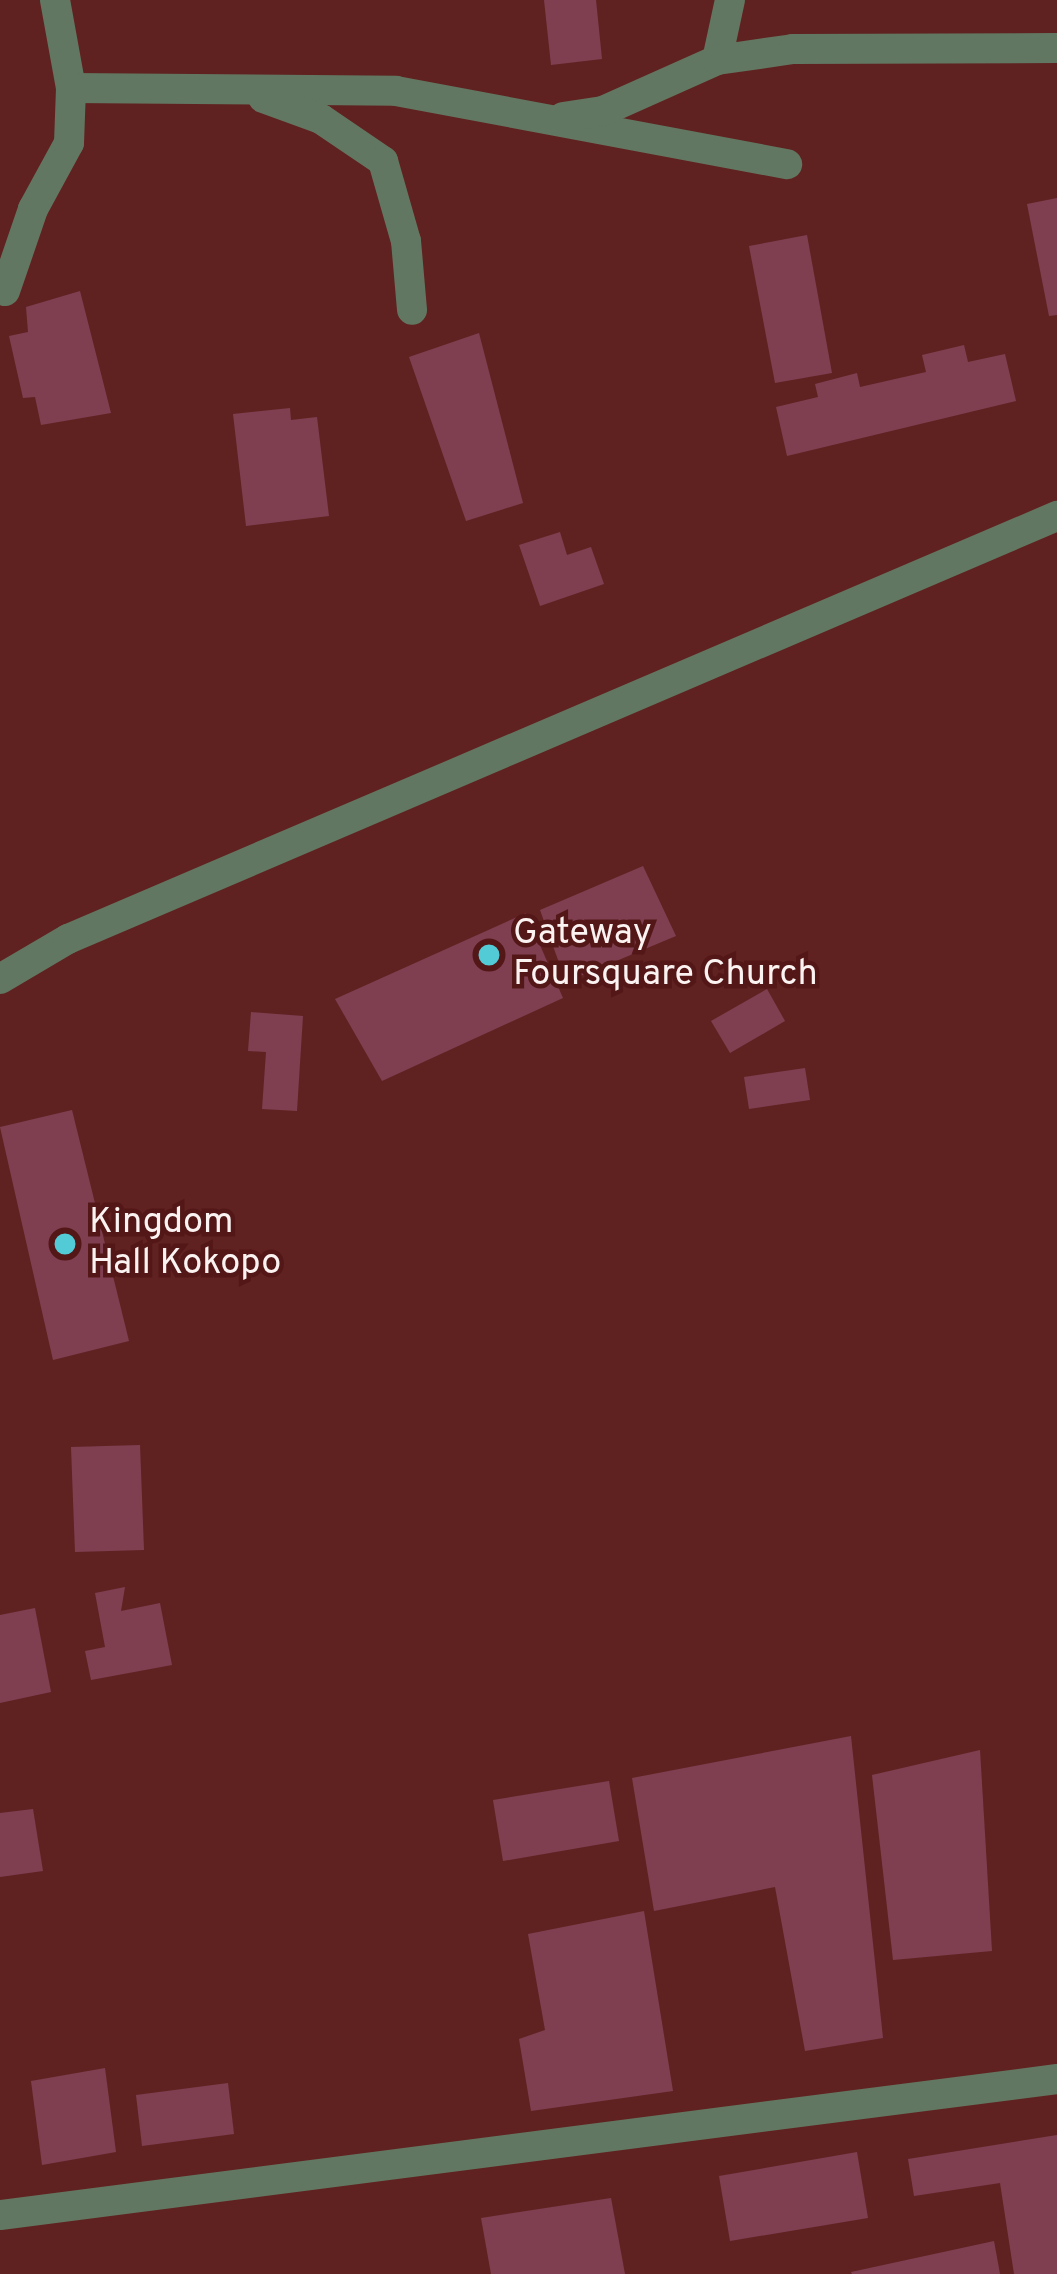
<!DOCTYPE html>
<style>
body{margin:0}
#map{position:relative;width:1057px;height:2274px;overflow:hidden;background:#602221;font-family:Overpass,sans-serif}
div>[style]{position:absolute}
.building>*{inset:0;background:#7f3f51}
.minor>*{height:30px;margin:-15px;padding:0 15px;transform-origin:15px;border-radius:15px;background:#627761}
.dots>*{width:33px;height:33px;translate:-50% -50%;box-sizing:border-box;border:6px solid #541717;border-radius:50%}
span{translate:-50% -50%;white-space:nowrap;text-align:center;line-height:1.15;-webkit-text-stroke:9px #541717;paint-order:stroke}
.poi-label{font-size:36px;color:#fbf3f2}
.left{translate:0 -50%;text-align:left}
</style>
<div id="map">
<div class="building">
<div style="clip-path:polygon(544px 0,596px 0,602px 59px,551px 65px)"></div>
<div style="clip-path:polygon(1057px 198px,1057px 315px,1049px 316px,1027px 204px)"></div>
<div style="clip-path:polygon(807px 235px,832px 373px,775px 383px,749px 246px)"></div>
<div style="clip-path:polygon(80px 291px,111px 413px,41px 425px,35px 397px,23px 398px,9px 336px,28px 332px,26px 307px)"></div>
<div style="clip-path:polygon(479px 333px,523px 503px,466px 521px,409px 357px)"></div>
<div style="clip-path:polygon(964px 345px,968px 362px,1005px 354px,1016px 401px,787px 456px,776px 407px,818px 397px,815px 384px,857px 373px,860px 387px,926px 372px,922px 355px)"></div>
<div style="clip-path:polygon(290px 408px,291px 420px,317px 417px,329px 516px,246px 526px,233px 414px)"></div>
<div style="clip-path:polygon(560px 532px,567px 555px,591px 547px,604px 584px,540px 606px,519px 545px)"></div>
<div style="clip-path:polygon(643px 866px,676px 936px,566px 982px,540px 910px)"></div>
<div style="clip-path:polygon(526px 913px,563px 998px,382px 1081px,335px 999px)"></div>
<div style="clip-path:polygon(767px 989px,785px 1021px,730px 1053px,711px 1021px)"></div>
<div style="clip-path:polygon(251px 1012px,303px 1016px,297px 1111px,262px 1109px,266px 1052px,248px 1051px)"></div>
<div style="clip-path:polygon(805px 1068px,810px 1100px,749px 1109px,744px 1077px)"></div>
<div style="clip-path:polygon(72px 1110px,129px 1341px,53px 1360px,0 1127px)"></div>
<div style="clip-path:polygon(140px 1445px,144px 1550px,75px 1552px,71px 1447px)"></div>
<div style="clip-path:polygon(125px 1587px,121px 1611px,160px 1603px,172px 1665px,91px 1680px,85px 1651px,105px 1647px,95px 1593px)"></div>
<div style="clip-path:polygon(35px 1608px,51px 1692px,0 1703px,0 1615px)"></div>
<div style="clip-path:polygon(851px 1736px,883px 2038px,805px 2051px,775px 1887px,654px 1911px,632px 1778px)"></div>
<div style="clip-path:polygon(980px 1750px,992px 1951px,893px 1960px,872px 1775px)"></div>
<div style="clip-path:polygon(609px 1781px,619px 1841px,503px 1861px,493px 1800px)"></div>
<div style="clip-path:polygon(33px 1809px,43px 1871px,0 1877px,0 1813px)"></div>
<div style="clip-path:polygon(644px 1911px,673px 2091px,531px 2111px,519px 2039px,545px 2030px,528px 1934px)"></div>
<div style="clip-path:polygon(105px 2068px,116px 2152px,42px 2165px,31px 2081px)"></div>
<div style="clip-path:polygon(228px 2083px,234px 2134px,142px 2146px,136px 2095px)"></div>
<div style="clip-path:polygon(1057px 2135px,1057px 2274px,1014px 2274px,1000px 2183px,914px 2196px,908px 2159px)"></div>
<div style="clip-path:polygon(857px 2152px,868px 2218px,730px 2241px,719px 2176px)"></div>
<div style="clip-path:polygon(611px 2198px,625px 2274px,491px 2274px,481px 2218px)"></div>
<div style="clip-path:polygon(994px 2241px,1000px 2274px,852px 2274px,851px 2272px)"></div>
</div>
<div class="minor">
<div style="left:55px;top:0;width:89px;rotate:79.7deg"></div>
<div style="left:71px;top:88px;width:325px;rotate:0.5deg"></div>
<div style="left:396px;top:91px;width:398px;rotate:10.6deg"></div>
<div style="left:717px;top:60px;width:61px;rotate:-77.8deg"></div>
<div style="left:263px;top:98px;width:62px;rotate:19.9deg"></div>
<div style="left:321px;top:119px;width:75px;rotate:34.1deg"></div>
<div style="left:383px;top:161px;width:83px;rotate:74deg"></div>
<div style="left:406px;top:241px;width:69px;rotate:85deg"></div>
<div style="left:563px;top:117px;width:40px;rotate:-8.5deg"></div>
<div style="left:603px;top:111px;width:125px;rotate:-24.1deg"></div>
<div style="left:717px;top:60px;width:77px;rotate:-8.2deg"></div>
<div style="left:793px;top:49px;width:264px;rotate:-0.2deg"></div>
<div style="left:5px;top:291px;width:87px;rotate:-71.1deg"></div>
<div style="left:33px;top:209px;width:75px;rotate:-61.4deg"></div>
<div style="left:69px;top:143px;width:55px;rotate:-87.9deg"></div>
<div style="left:0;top:979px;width:79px;rotate:-30.5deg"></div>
<div style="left:68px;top:939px;width:1076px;rotate:-23.16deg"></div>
<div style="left:0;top:2215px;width:1066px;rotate:-7.33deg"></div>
</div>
<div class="dots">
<div style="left:489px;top:955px;background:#52cbd7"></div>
<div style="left:65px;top:1244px;background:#52cbd7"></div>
</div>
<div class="poi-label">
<span class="left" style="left:513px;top:955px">Gateway<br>Foursquare Church</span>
<span class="left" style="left:89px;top:1244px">Kingdom<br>Hall Kokopo</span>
</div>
</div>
